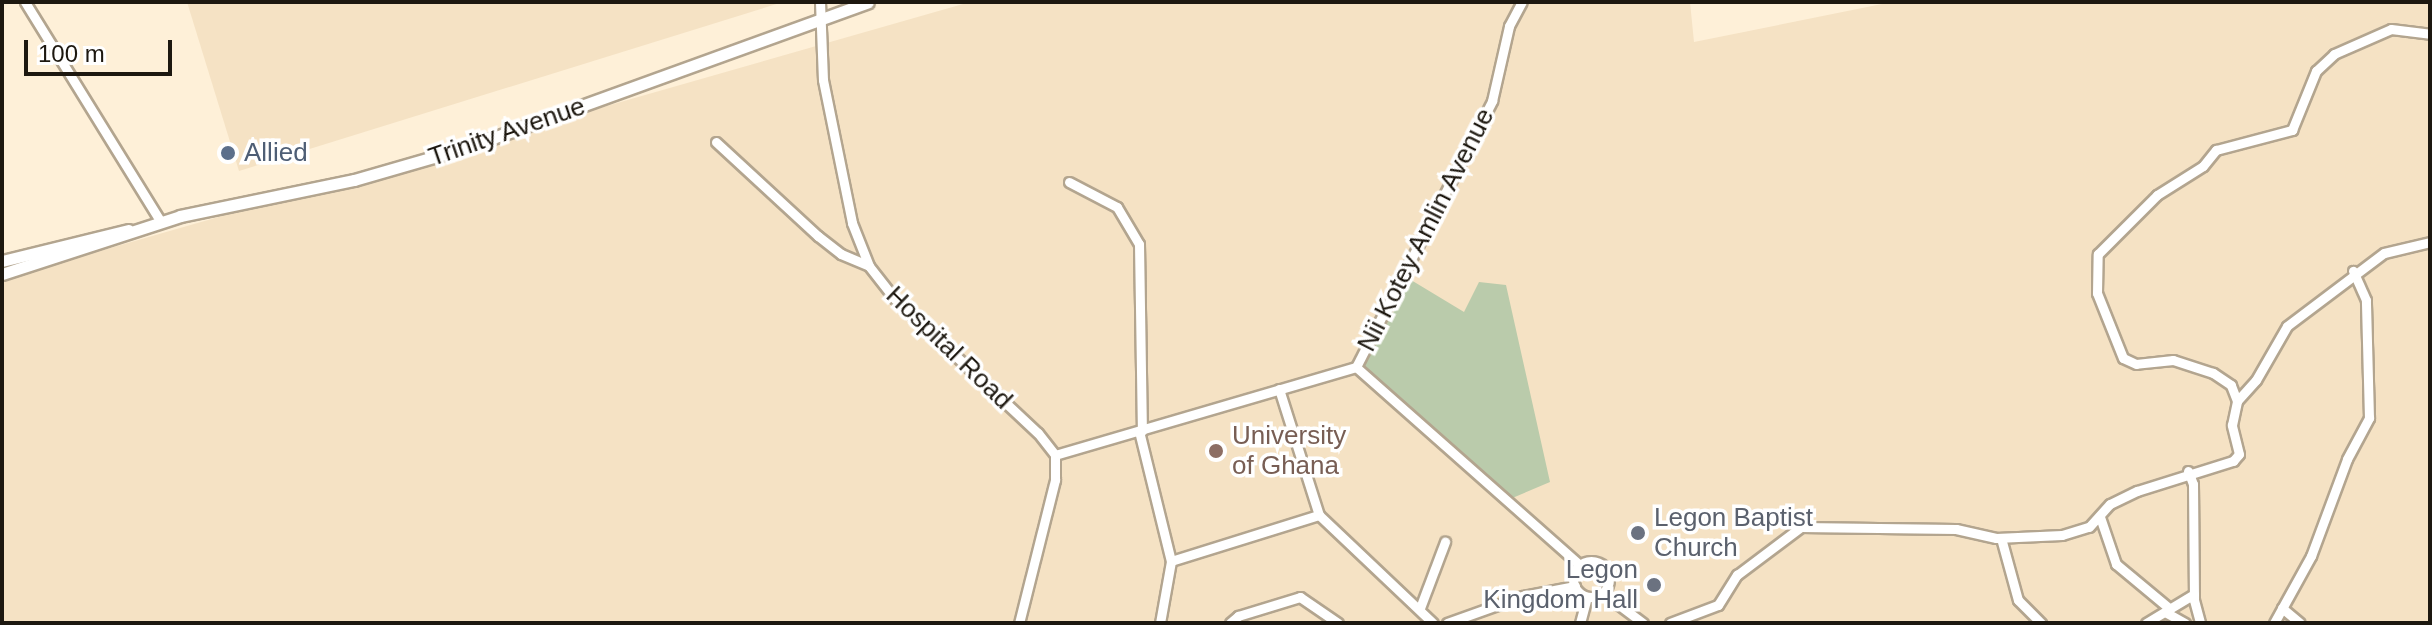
<!DOCTYPE html>
<style>
body{margin:0}
#map{position:relative;width:2432px;height:625px;overflow:hidden;background:#fef0d8;font-family:Helvetica,sans-serif}
div>[style]{position:absolute}
.built>*{inset:0;background:#f5e2c4}
.green>*{inset:0;background:#bacbab}
.roads{filter:drop-shadow(2px 0 #b3a58f) drop-shadow(-2px 0 #b3a58f) drop-shadow(0 2px #b3a58f) drop-shadow(0 -2px #b3a58f)}
.minor>*{height:9px;margin:-4.5px;padding:0 4.5px;transform-origin:4.5px;border-radius:4.5px;background:#fff}
.minor>.ring{margin:-4.5px;padding:0;box-sizing:content-box;background:none;border:9px solid #fff;border-radius:50%}
.tertiary>*{height:11px;margin:-5.5px;padding:0 5.5px;transform-origin:5.5px;border-radius:5.5px;background:#fff}
.dots>*{width:22px;height:22px;translate:-50% -50%;box-sizing:border-box;border:4px solid #fff;border-radius:50%}
span{translate:-50% -50%;white-space:nowrap;text-align:center;line-height:1.15;-webkit-text-stroke:7px #fff;paint-order:stroke}
.street-label{font-size:26px;color:#1d1810}
.service-label{font-size:26px;color:#4e5e75}
.left{translate:0 -50%;text-align:left}
.education-label{font-size:26px;color:#785e54}
.worship-label{font-size:26px;color:#5b616d}
.right{translate:-100% -50%;text-align:right}
.frame{position:absolute;inset:0;border:4px solid #1d1810;pointer-events:none}
.scale{position:absolute;left:24px;top:40px;width:148px;height:36px;box-sizing:border-box;border:4px solid #1d1810;border-top:0;padding-left:10px;font-size:24px;line-height:28px;white-space:nowrap;color:#1d1810;-webkit-text-stroke:6px #fff;paint-order:stroke}
</style>
<div id="map">
<div class="built">
<div style="clip-path:polygon(187px 2px,783px 2px,239px 171px)"></div>
<div style="clip-path:polygon(970px 2px,1690px 2px,1694px 42px,1892px 2px,2430px 2px,2430px 623px,2px 623px,2px 279px)"></div>
</div>
<div class="green">
<div style="clip-path:polygon(1411px 280px,1464px 312px,1479px 282px,1506px 285px,1550px 482px,1510px 499px,1363px 367px)"></div>
</div>
<div class="roads">
<div class="minor">
<div style="left:25px;top:2px;width:259px;rotate:58.3deg"></div>
<div style="left:820px;top:2px;width:78px;rotate:87.8deg"></div>
<div style="left:823px;top:80px;width:146px;rotate:78.5deg"></div>
<div style="left:852px;top:223px;width:46px;rotate:68.4deg"></div>
<div style="left:869px;top:266px;width:41px;rotate:52deg"></div>
<div style="left:894px;top:298px;width:197px;rotate:43.2deg"></div>
<div style="left:1038px;top:433px;width:28px;rotate:52deg"></div>
<div style="left:1055px;top:455px;width:25px;rotate:90deg"></div>
<div style="left:1055px;top:480px;width:147px;rotate:104.1deg"></div>
<div style="left:716px;top:142px;width:139px;rotate:42.7deg"></div>
<div style="left:818px;top:236px;width:29px;rotate:38deg"></div>
<div style="left:841px;top:254px;width:30px;rotate:23deg"></div>
<div style="left:1069px;top:182px;width:54px;rotate:27.5deg"></div>
<div style="left:1117px;top:207px;width:43px;rotate:59.3deg"></div>
<div style="left:1139px;top:244px;width:187px;rotate:89.1deg"></div>
<div style="left:1356px;top:367px;width:299px;rotate:-62.9deg"></div>
<div style="left:1492px;top:101px;width:77px;rotate:-77.2deg"></div>
<div style="left:1509px;top:26px;width:27px;rotate:-62deg"></div>
<div style="left:1356px;top:367px;width:299px;rotate:41.5deg"></div>
<div style="left:1279px;top:389px;width:132px;rotate:72.4deg"></div>
<div style="left:2237px;top:401px;width:17px;rotate:-111deg"></div>
<div style="left:2231px;top:385px;width:22px;rotate:-146deg"></div>
<div style="left:2213px;top:373px;width:42px;rotate:-162deg"></div>
<div style="left:2173px;top:360px;width:37px;rotate:174deg"></div>
<div style="left:2136px;top:364px;width:14px;rotate:-155deg"></div>
<div style="left:2123px;top:358px;width:70px;rotate:-111.8deg"></div>
<div style="left:2097px;top:293px;width:39px;rotate:-89deg"></div>
<div style="left:2098px;top:254px;width:83px;rotate:-45deg"></div>
<div style="left:2157px;top:195px;width:54px;rotate:-32.2deg"></div>
<div style="left:2203px;top:166px;width:21px;rotate:-51deg"></div>
<div style="left:2216px;top:150px;width:79px;rotate:-14.7deg"></div>
<div style="left:2292px;top:130px;width:64px;rotate:-67.9deg"></div>
<div style="left:2316px;top:71px;width:25px;rotate:-43deg"></div>
<div style="left:2334px;top:54px;width:62px;rotate:-23.7deg"></div>
<div style="left:2391px;top:29px;width:39px;rotate:7deg"></div>
<div style="left:1139px;top:431px;width:134px;rotate:76.2deg"></div>
<div style="left:1055px;top:455px;width:314px;rotate:-16.3deg"></div>
<div style="left:2188px;top:471px;width:14px;rotate:69deg"></div>
<div style="left:2193px;top:484px;width:116px;rotate:89.5deg"></div>
<div style="left:2194px;top:600px;width:24px;rotate:75deg"></div>
<div style="left:2100px;top:517px;width:50px;rotate:71.2deg"></div>
<div style="left:2116px;top:564px;width:70px;rotate:39.8deg"></div>
<div style="left:2001px;top:538px;width:64px;rotate:74.7deg"></div>
<div style="left:2018px;top:600px;width:33px;rotate:45deg"></div>
<div class="ring" style="left:1573px;top:561px;width:27px;height:27px"></div>
<div style="left:1603px;top:593px;width:50px;rotate:36.9deg"></div>
<div style="left:1420px;top:608px;width:71px;rotate:-69.3deg"></div>
<div style="left:2282px;top:608px;width:23px;rotate:40deg"></div>
<div style="left:2165px;top:612px;width:23px;rotate:29deg"></div>
<div style="left:1160px;top:623px;width:63px;rotate:-79.9deg"></div>
<div style="left:1171px;top:561px;width:155px;rotate:-17.3deg"></div>
<div style="left:1319px;top:515px;width:157px;rotate:43.5deg"></div>
<div style="left:1230px;top:623px;width:11px;rotate:-41deg"></div>
<div style="left:1238px;top:616px;width:65px;rotate:-17deg"></div>
<div style="left:1300px;top:597px;width:46px;rotate:34.4deg"></div>
<div style="left:1447px;top:623px;width:81px;rotate:-19.6deg"></div>
<div style="left:1523px;top:596px;width:53px;rotate:-10.9deg"></div>
<div style="left:1580px;top:623px;width:27px;rotate:-75deg"></div>
<div style="left:1670px;top:623px;width:51px;rotate:-20.6deg"></div>
<div style="left:1718px;top:605px;width:36px;rotate:-58deg"></div>
<div style="left:1737px;top:575px;width:80px;rotate:-36.9deg"></div>
<div style="left:1801px;top:527px;width:155px;rotate:0.7deg"></div>
<div style="left:1956px;top:529px;width:41px;rotate:12.7deg"></div>
<div style="left:1996px;top:538px;width:66px;rotate:-2.6deg"></div>
<div style="left:2062px;top:535px;width:28px;rotate:-17deg"></div>
<div style="left:2089px;top:527px;width:31px;rotate:-48deg"></div>
<div style="left:2110px;top:504px;width:30px;rotate:-26deg"></div>
<div style="left:2137px;top:491px;width:101px;rotate:-17.4deg"></div>
<div style="left:2233px;top:461px;width:9px;rotate:-49deg"></div>
<div style="left:2239px;top:454px;width:30px;rotate:-104deg"></div>
<div style="left:2232px;top:425px;width:25px;rotate:-78deg"></div>
<div style="left:2237px;top:401px;width:28px;rotate:-48deg"></div>
<div style="left:2256px;top:380px;width:62px;rotate:-60.1deg"></div>
<div style="left:2287px;top:326px;width:121px;rotate:-37deg"></div>
<div style="left:2384px;top:253px;width:47px;rotate:-13.4deg"></div>
<div style="left:2146px;top:623px;width:56px;rotate:-31.1deg"></div>
<div style="left:2274px;top:623px;width:77px;rotate:-61.1deg"></div>
<div style="left:2311px;top:556px;width:103px;rotate:-69.6deg"></div>
<div style="left:2347px;top:459px;width:47px;rotate:-61.8deg"></div>
<div style="left:2369px;top:418px;width:118px;rotate:-91.5deg"></div>
<div style="left:2366px;top:300px;width:32px;rotate:-114deg"></div>
</div>
<div class="tertiary">
<div style="left:2px;top:261px;width:130px;rotate:-13.8deg"></div>
<div style="left:2px;top:274px;width:187px;rotate:-18deg"></div>
<div style="left:180px;top:216px;width:178px;rotate:-11.7deg"></div>
<div style="left:354px;top:180px;width:119px;rotate:-16.1deg"></div>
<div style="left:468px;top:147px;width:425px;rotate:-19.9deg"></div>
</div>
</div>
<div class="dots">
<div style="left:228px;top:153px;background:#5c6f8a"></div>
<div style="left:1216px;top:451px;background:#8d6e63"></div>
<div style="left:1638px;top:533px;background:#6b7280"></div>
<div style="left:1654px;top:585px;background:#6b7280"></div>
</div>
<div class="street-label">
<span style="left:507px;top:132px;rotate:-19deg">Trinity Avenue</span>
<span style="left:1426px;top:230px;rotate:-63deg">Nii Kotey Amlin Avenue</span>
<span style="left:949px;top:348px;rotate:44deg">Hospital Road</span>
</div>
<div class="service-label">
<span class="left" style="left:244px;top:153px">Allied</span>
</div>
<div class="education-label">
<span class="left" style="left:1232px;top:451px">University<br>of Ghana</span>
</div>
<div class="worship-label">
<span class="left" style="left:1654px;top:533px">Legon Baptist<br>Church</span>
<span class="right" style="left:1638px;top:585px">Legon<br>Kingdom Hall</span>
</div>
<div class="frame"></div>
<div class="scale">100 m</div>
</div>
